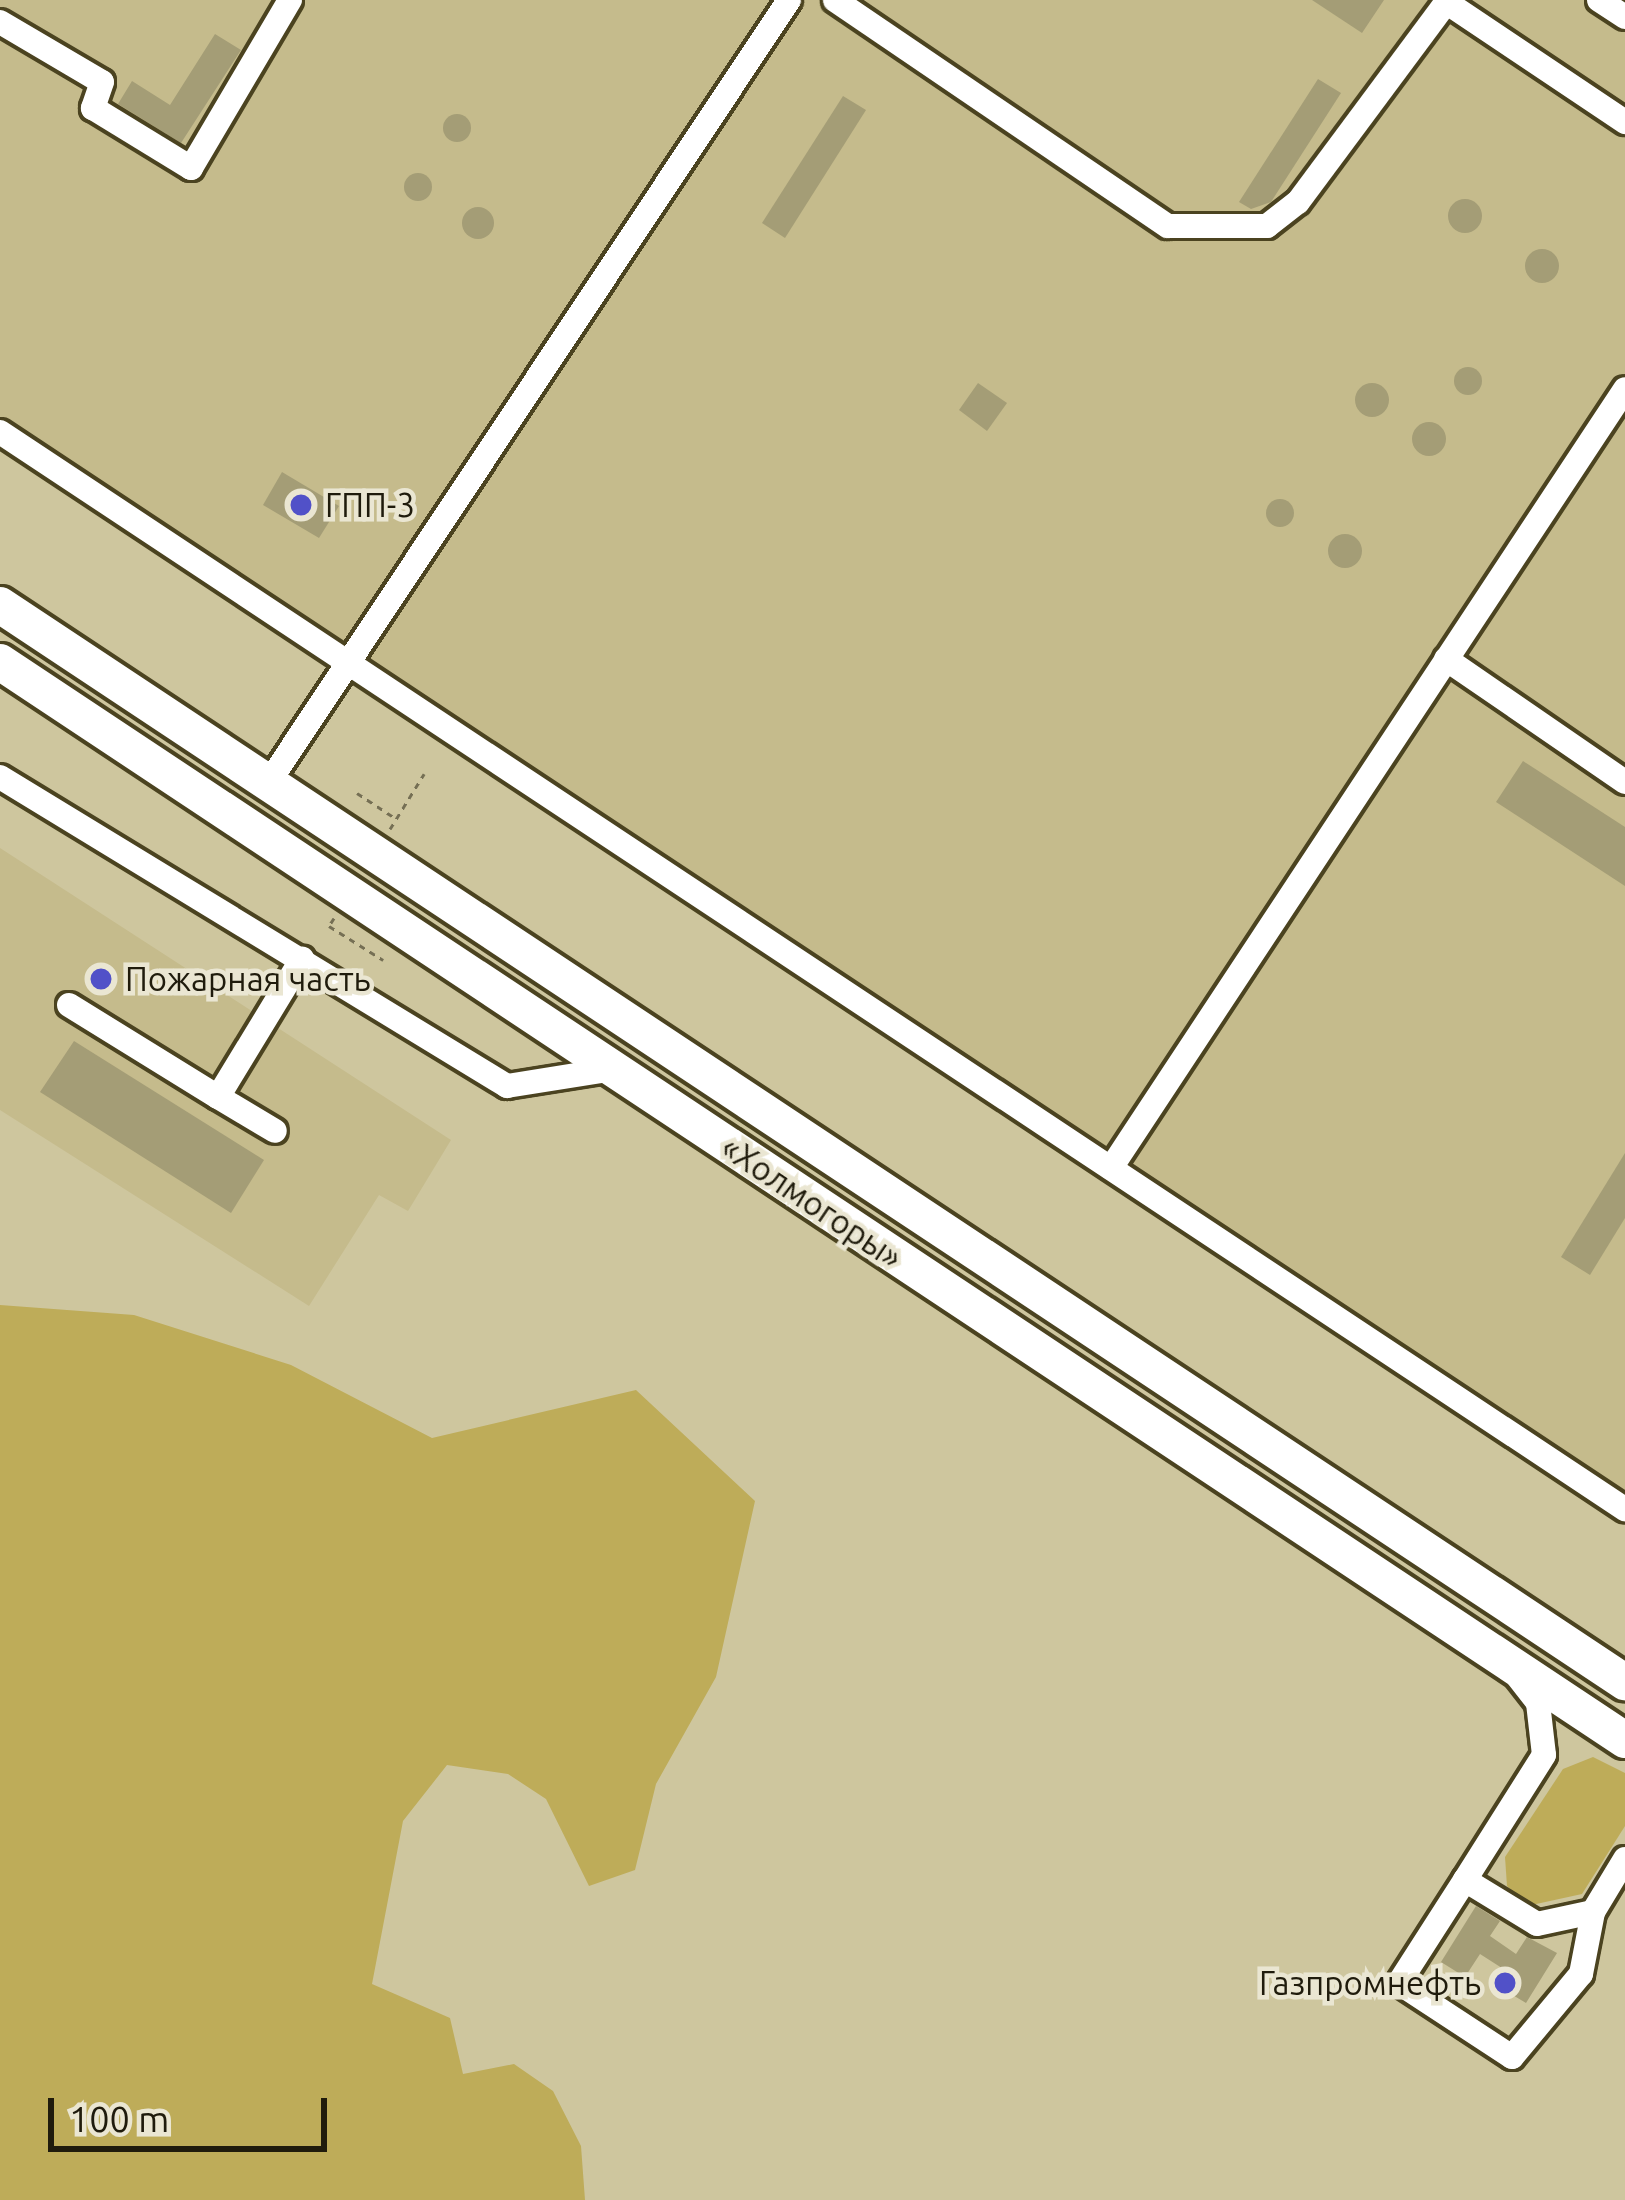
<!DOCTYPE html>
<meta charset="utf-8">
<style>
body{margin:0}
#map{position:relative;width:1625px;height:2200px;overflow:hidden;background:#cec69e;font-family:Ubuntu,sans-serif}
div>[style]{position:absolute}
.built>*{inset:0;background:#c5bb8c}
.green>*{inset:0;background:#beac59}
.building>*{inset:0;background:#a49d76}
.round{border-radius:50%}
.path>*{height:3px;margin-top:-1.5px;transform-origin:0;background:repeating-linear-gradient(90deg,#756f54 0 6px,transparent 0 12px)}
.roads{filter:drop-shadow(3px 0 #4b4320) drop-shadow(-3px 0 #4b4320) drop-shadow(0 3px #4b4320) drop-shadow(0 -3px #4b4320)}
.minor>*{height:24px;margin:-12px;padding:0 12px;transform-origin:12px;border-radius:12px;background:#fff}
.highway>*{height:36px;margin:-18px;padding:0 18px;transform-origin:18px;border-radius:18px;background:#fff}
.dots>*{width:33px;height:33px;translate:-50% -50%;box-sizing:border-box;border:6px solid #eae6d2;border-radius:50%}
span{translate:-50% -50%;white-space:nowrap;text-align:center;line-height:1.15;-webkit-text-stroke:9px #eae6d2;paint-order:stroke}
.poi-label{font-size:33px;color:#1f1b0c}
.left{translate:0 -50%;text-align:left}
.right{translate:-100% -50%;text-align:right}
.street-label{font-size:33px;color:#1f1b0c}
.scale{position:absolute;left:48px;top:2098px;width:279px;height:54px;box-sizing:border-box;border:6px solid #1f1b0c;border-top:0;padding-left:15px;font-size:36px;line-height:42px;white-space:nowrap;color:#1f1b0c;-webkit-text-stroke:9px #eae6d2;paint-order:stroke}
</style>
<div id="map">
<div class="built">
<div style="clip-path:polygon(0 0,1625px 0,1625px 1501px,0 447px)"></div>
<div style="clip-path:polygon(0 848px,451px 1140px,408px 1211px,379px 1195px,309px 1306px,0 1110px)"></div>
</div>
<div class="green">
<div style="clip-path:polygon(0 1305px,134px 1315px,291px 1365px,432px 1438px,636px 1390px,755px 1501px,716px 1677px,656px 1784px,635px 1870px,589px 1886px,546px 1799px,508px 1774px,447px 1765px,403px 1821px,372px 1984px,450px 2018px,463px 2074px,514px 2064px,553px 2091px,581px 2146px,585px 2200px,0 2200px)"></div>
<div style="clip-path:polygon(1593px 1757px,1625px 1773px,1625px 1826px,1582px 1894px,1527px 1906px,1507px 1886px,1505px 1857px,1563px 1769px)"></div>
</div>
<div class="building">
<div style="clip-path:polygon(1312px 0,1384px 0,1362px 33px)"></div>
<div style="clip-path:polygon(215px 34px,241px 50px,181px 143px,118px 104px,132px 81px,170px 105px)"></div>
<div style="clip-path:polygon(1318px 79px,1341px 93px,1271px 202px,1251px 209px,1239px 202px)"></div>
<div style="clip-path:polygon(843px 96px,866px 110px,785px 238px,762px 223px)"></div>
<div class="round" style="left:443px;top:114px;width:28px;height:28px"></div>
<div class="round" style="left:404px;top:173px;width:28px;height:28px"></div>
<div class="round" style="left:1448px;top:199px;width:34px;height:34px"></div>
<div class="round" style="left:462px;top:207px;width:32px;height:32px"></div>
<div class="round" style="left:1525px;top:249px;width:34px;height:34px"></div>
<div class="round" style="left:1454px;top:367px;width:28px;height:28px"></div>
<div style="clip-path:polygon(978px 383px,1007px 403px,987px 431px,959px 410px)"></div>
<div class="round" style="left:1355px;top:383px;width:34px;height:34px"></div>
<div class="round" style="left:1412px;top:422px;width:34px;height:34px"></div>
<div style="clip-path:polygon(282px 472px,339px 506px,319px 538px,263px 505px)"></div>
<div class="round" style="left:1266px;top:499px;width:28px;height:28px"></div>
<div class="round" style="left:1328px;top:534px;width:34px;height:34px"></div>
<div style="clip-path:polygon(1523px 761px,1625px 827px,1625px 886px,1496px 802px)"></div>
<div style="clip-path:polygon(74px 1041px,264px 1160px,231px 1213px,40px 1092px)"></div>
<div style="clip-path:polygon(1625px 1153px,1625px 1218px,1590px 1275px,1561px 1257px)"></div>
<div style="clip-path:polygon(1476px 1906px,1500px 1921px,1490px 1936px,1516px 1954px,1527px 1937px,1557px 1953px,1526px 2003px,1496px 1985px,1505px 1970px,1480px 1954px,1465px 1977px,1441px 1962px)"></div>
</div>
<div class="path">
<div style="left:357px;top:793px;width:45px;rotate:33.3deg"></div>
<div style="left:390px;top:829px;width:65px;rotate:-58.3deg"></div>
<div style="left:334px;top:918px;width:9px;rotate:122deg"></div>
<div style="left:329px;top:926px;width:64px;rotate:32.2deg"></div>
</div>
<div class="roads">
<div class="minor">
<div style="left:835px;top:0;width:402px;rotate:34.2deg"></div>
<div style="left:1168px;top:226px;width:99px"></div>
<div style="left:1267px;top:226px;width:39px;rotate:-38deg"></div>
<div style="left:1298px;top:202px;width:252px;rotate:-53.4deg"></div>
<div style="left:1599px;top:0;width:31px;rotate:33deg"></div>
<div style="left:1446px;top:2px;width:216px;rotate:33.8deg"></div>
<div style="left:0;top:22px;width:118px;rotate:30.5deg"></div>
<div style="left:102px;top:82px;width:28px;rotate:109deg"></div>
<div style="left:93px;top:108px;width:115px;rotate:31.5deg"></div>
<div style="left:191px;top:168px;width:195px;rotate:-59.5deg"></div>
<div style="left:0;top:432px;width:1950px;rotate:33.54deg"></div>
<div style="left:1446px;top:659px;width:217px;rotate:34.5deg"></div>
<div style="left:0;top:777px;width:594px;rotate:31.36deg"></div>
<div style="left:507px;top:1086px;width:107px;rotate:-9.1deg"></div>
<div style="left:269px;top:782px;width:939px;rotate:-56.38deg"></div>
<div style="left:69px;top:1005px;width:175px;rotate:31.7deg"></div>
<div style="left:218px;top:1097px;width:162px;rotate:-58.7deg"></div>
<div style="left:218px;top:1097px;width:66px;rotate:30.8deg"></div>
<div style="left:1111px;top:1168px;width:933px;rotate:-56.58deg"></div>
<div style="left:1518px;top:1677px;width:33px;rotate:52deg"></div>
<div style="left:1538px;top:1703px;width:52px;rotate:83.4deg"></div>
<div style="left:1544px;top:1755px;width:148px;rotate:122.3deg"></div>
<div style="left:1465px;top:1880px;width:84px;rotate:31.4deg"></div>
<div style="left:1537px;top:1924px;width:57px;rotate:-12.1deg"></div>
<div style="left:1593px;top:1912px;width:62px;rotate:-58.9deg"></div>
<div style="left:1465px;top:1880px;width:122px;rotate:122.7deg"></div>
<div style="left:1399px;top:1983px;width:135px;rotate:33.2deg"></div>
<div style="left:1512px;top:2057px;width:108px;rotate:-50.3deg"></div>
<div style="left:1581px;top:1974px;width:63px;rotate:-79deg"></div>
</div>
<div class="highway">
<div style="left:0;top:605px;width:1950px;rotate:33.54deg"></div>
<div style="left:0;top:662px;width:1950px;rotate:33.56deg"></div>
</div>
</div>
<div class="dots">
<div style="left:301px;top:505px;background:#5151c8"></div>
<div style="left:101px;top:979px;background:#5151c8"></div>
<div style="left:1505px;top:1983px;background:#5151c8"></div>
</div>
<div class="poi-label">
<span class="left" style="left:325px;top:505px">ГПП-3</span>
<span class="left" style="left:125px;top:979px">Пожарная часть</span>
<span class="right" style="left:1481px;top:1983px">Газпромнефть</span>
</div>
<div class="street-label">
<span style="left:812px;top:1202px;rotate:34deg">«Холмогоры»</span>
</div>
<div class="scale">100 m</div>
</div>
